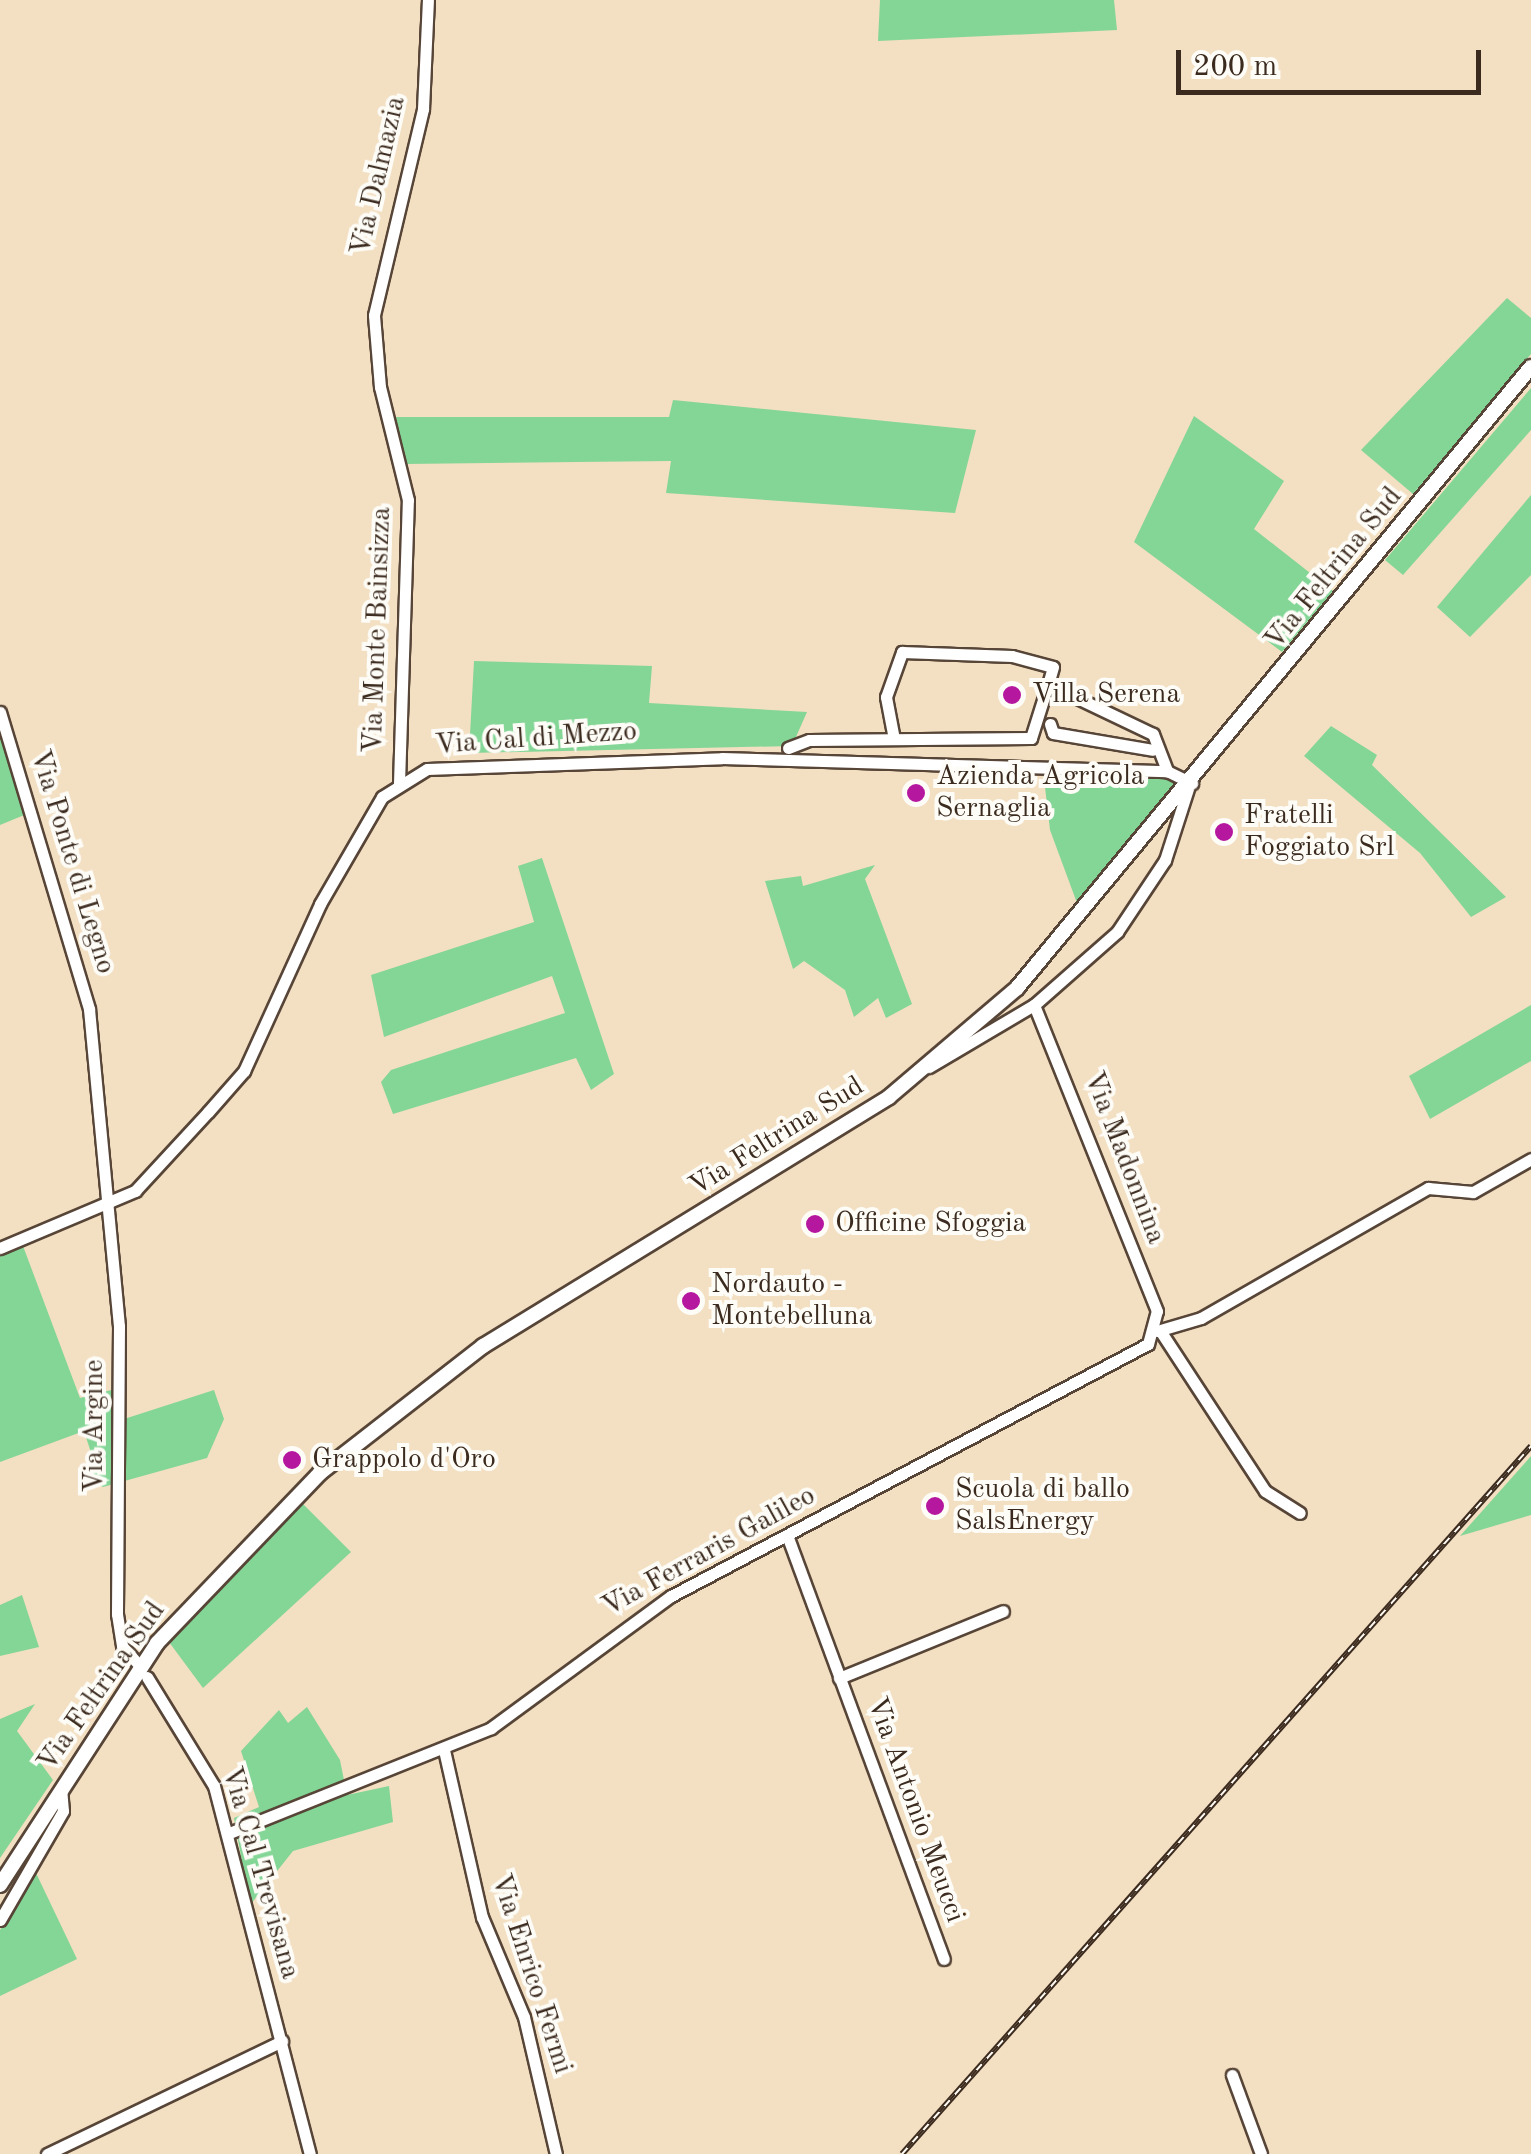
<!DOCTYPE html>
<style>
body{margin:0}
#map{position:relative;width:1531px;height:2154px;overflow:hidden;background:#f3dfc2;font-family:"Old Standard TT",serif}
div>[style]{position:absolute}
.green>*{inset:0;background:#84d697}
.roads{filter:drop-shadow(2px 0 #574537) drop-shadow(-2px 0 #574537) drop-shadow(0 2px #574537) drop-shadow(0 -2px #574537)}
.minor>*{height:11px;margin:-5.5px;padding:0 5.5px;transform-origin:5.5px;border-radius:5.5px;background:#fff}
.major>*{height:14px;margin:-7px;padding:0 7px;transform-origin:7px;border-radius:7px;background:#fff}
.rail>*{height:6px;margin-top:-3px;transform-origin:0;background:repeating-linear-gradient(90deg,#fdfcf7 0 8px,#3b2a1e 0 16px);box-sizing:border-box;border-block:2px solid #3b2a1e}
.dots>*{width:28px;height:28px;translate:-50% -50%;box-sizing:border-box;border:5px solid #fdfcf7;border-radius:50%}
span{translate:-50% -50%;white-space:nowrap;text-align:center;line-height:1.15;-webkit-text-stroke:8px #fdfcf7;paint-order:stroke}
.street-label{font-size:28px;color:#3b2a1e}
.poi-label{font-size:28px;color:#3b2a1e}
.left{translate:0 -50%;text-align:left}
.scale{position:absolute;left:1176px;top:50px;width:305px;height:45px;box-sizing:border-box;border:5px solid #3b2a1e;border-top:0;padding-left:12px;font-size:30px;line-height:35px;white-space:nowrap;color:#3b2a1e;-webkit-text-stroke:8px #fdfcf7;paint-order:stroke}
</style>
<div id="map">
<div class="green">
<div style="clip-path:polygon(880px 0,1114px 0,1117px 30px,878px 41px)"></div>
<div style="clip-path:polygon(1507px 298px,1531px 318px,1531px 354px,1413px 494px,1361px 450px)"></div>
<div style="clip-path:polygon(1531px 388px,1531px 430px,1403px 575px,1385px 560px)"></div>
<div style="clip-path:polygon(673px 400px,976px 430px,955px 513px,666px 493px,671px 461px,406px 464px,394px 417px,669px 417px)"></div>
<div style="clip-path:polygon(1194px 416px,1284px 481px,1254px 529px,1333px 591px,1282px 652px,1134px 542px)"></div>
<div style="clip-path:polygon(1531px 495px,1531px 575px,1470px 637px,1437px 607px)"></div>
<div style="clip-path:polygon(474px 661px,652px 666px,649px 703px,807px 712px,792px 746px,469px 753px)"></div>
<div style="clip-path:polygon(0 706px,34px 811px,0 825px)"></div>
<div style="clip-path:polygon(1331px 726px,1377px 755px,1372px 765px,1506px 897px,1471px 917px,1420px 853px,1304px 756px)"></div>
<div style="clip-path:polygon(1043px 770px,1182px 774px,1077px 903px,1050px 830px)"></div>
<div style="clip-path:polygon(542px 858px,614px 1074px,591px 1090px,576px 1058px,393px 1114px,381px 1082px,391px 1070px,565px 1013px,552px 976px,384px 1037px,371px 975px,534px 922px,518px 866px)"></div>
<div style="clip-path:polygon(875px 865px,865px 879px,912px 1004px,886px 1018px,878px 998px,854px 1017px,845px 990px,804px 961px,793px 969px,765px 881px,801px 876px,803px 886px)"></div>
<div style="clip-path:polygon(1531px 1005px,1531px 1061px,1430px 1119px,1409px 1076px)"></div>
<div style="clip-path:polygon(23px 1246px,80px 1398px,123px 1387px,121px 1420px,214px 1390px,224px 1419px,207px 1458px,103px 1487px,78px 1471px,95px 1465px,84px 1431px,0 1462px,0 1255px)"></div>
<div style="clip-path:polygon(1531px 1456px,1531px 1515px,1460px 1536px)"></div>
<div style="clip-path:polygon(302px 1503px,351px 1552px,203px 1688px,169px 1642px)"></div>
<div style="clip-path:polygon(22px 1595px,39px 1647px,0 1656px,0 1605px)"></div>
<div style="clip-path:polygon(35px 1704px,17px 1731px,53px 1780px,0 1858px,0 1719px)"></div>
<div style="clip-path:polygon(307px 1707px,340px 1760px,347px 1795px,389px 1786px,393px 1822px,293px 1851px,250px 1905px,234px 1818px,259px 1807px,241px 1751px,279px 1710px,288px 1723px)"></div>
<div style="clip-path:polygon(36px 1873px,77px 1959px,0 1996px,0 1930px)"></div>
</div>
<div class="roads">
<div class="minor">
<div style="left:0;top:712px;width:310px;rotate:73.3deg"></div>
<div style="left:89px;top:1009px;width:318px;rotate:84.6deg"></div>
<div style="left:119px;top:1326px;width:288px;rotate:90.4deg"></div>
<div style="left:117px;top:1614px;width:32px;rotate:81deg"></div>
<div style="left:122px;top:1646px;width:28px;rotate:48deg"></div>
<div style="left:1050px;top:724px;width:9px;rotate:72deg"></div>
<div style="left:1053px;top:733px;width:101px;rotate:9.6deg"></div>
<div style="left:894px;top:739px;width:43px;rotate:-100.8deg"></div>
<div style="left:886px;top:697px;width:48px;rotate:-70.4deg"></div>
<div style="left:902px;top:652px;width:110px;rotate:2.1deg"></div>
<div style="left:1012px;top:656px;width:42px;rotate:15deg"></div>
<div style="left:1053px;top:667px;width:18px;rotate:106deg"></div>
<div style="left:788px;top:748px;width:22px;rotate:-21deg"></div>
<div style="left:809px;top:740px;width:222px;rotate:-0.5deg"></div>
<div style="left:1031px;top:738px;width:57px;rotate:-72.5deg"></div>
<div style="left:1048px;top:684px;width:116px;rotate:25.5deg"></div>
<div style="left:1153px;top:734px;width:40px;rotate:69deg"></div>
<div style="left:399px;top:783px;width:283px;rotate:-88.2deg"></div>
<div style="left:408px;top:500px;width:116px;rotate:-103.9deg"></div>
<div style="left:380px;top:387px;width:72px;rotate:-94.8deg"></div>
<div style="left:374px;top:315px;width:212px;rotate:-76.6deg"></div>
<div style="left:423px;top:109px;width:109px;rotate:-87.4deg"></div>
<div style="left:929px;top:1067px;width:122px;rotate:-30.6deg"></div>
<div style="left:1034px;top:1005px;width:111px;rotate:-41.3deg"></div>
<div style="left:1117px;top:932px;width:87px;rotate:-56.3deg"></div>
<div style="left:1165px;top:860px;width:75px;rotate:-72.1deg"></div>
<div style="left:0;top:1248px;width:147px;rotate:-22.9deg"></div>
<div style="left:135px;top:1191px;width:108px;rotate:-47.3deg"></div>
<div style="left:208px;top:1112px;width:55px;rotate:-48.7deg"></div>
<div style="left:244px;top:1071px;width:183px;rotate:-65.5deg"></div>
<div style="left:320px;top:904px;width:124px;rotate:-59.9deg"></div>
<div style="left:382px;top:797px;width:53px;rotate:-31.9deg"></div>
<div style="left:427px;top:769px;width:295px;rotate:-2.1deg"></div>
<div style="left:722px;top:758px;width:445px;rotate:1.7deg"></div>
<div style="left:1167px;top:771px;width:28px;rotate:26deg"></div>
<div style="left:1157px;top:1331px;width:46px;rotate:-16.5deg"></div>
<div style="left:1201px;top:1318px;width:262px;rotate:-29.8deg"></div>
<div style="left:1428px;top:1188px;width:45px;rotate:5.1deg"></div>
<div style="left:1473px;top:1192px;width:67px;rotate:-29.6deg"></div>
<div style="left:1161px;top:1332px;width:190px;rotate:56.8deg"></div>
<div style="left:1265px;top:1491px;width:41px;rotate:32.2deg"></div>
<div style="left:787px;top:1535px;width:452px;rotate:69.7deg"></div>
<div style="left:147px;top:1677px;width:128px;rotate:58.4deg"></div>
<div style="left:214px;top:1786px;width:380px;rotate:75.4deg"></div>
<div style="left:839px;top:1678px;width:177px;rotate:-22.2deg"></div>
<div style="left:444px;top:1750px;width:171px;rotate:77.2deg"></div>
<div style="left:482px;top:1917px;width:108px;rotate:67.2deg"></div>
<div style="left:524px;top:2017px;width:141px;rotate:76.9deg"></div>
<div style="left:229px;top:1833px;width:282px;rotate:-21.8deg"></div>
<div style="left:491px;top:1728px;width:223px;rotate:-36.3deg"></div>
<div style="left:671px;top:1596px;width:539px;rotate:-27.85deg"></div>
<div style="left:1148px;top:1344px;width:34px;rotate:-75deg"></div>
<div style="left:1157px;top:1311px;width:330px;rotate:-111.9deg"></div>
<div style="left:0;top:1920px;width:126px;rotate:-60deg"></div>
<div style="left:63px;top:1811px;width:22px;rotate:-95deg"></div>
<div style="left:1232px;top:2075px;width:84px;rotate:69.8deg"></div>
<div style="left:47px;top:2154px;width:261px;rotate:-25.7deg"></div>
</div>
<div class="major">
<div style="left:0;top:1885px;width:288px;rotate:-57deg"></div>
<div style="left:157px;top:1643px;width:236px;rotate:-46.2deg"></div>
<div style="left:320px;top:1473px;width:207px;rotate:-37.9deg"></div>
<div style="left:483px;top:1346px;width:476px;rotate:-31.5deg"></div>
<div style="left:889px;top:1097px;width:168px;rotate:-40.4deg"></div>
<div style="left:1017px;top:988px;width:806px;rotate:-50.39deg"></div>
</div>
</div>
<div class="rail">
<div style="left:902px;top:2154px;width:947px;rotate:-48.38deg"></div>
</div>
<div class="dots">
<div style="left:1012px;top:695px;background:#b5179e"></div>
<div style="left:916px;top:793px;background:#b5179e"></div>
<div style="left:1224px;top:832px;background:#b5179e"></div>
<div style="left:815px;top:1224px;background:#b5179e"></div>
<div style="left:691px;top:1301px;background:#b5179e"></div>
<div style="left:292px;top:1460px;background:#b5179e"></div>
<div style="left:935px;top:1506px;background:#b5179e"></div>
</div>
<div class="street-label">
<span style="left:379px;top:176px;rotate:-77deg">Via Dalmazia</span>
<span style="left:1334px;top:569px;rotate:-51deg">Via Feltrina Sud</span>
<span style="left:378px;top:630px;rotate:-88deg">Via Monte Bainsizza</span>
<span style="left:536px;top:739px;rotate:-4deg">Via Cal di Mezzo</span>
<span style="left:72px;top:862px;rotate:73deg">Via Ponte di Legno</span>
<span style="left:777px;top:1137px;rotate:-32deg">Via Feltrina Sud</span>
<span style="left:1124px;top:1158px;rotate:69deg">Via Madonnina</span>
<span style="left:95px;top:1426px;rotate:-90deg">Via Argine</span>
<span style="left:709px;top:1552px;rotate:-29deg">Via Ferraris Galileo</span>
<span style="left:102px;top:1687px;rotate:-55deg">Via Feltrina Sud</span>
<span style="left:915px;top:1810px;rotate:70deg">Via Antonio Meucci</span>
<span style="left:260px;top:1873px;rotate:74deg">Via Cal Trevisana</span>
<span style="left:531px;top:1974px;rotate:72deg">Via Enrico Fermi</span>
</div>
<div class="poi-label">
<span class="left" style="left:1032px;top:695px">Villa Serena</span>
<span class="left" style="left:936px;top:793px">Azienda Agricola<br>Sernaglia</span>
<span class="left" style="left:1244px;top:832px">Fratelli<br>Foggiato Srl</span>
<span class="left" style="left:835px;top:1224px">Officine Sfoggia</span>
<span class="left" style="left:711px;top:1301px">Nordauto -<br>Montebelluna</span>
<span class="left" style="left:312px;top:1460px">Grappolo d'Oro</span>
<span class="left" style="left:955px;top:1506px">Scuola di ballo<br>SalsEnergy</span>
</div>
<div class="scale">200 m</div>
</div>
